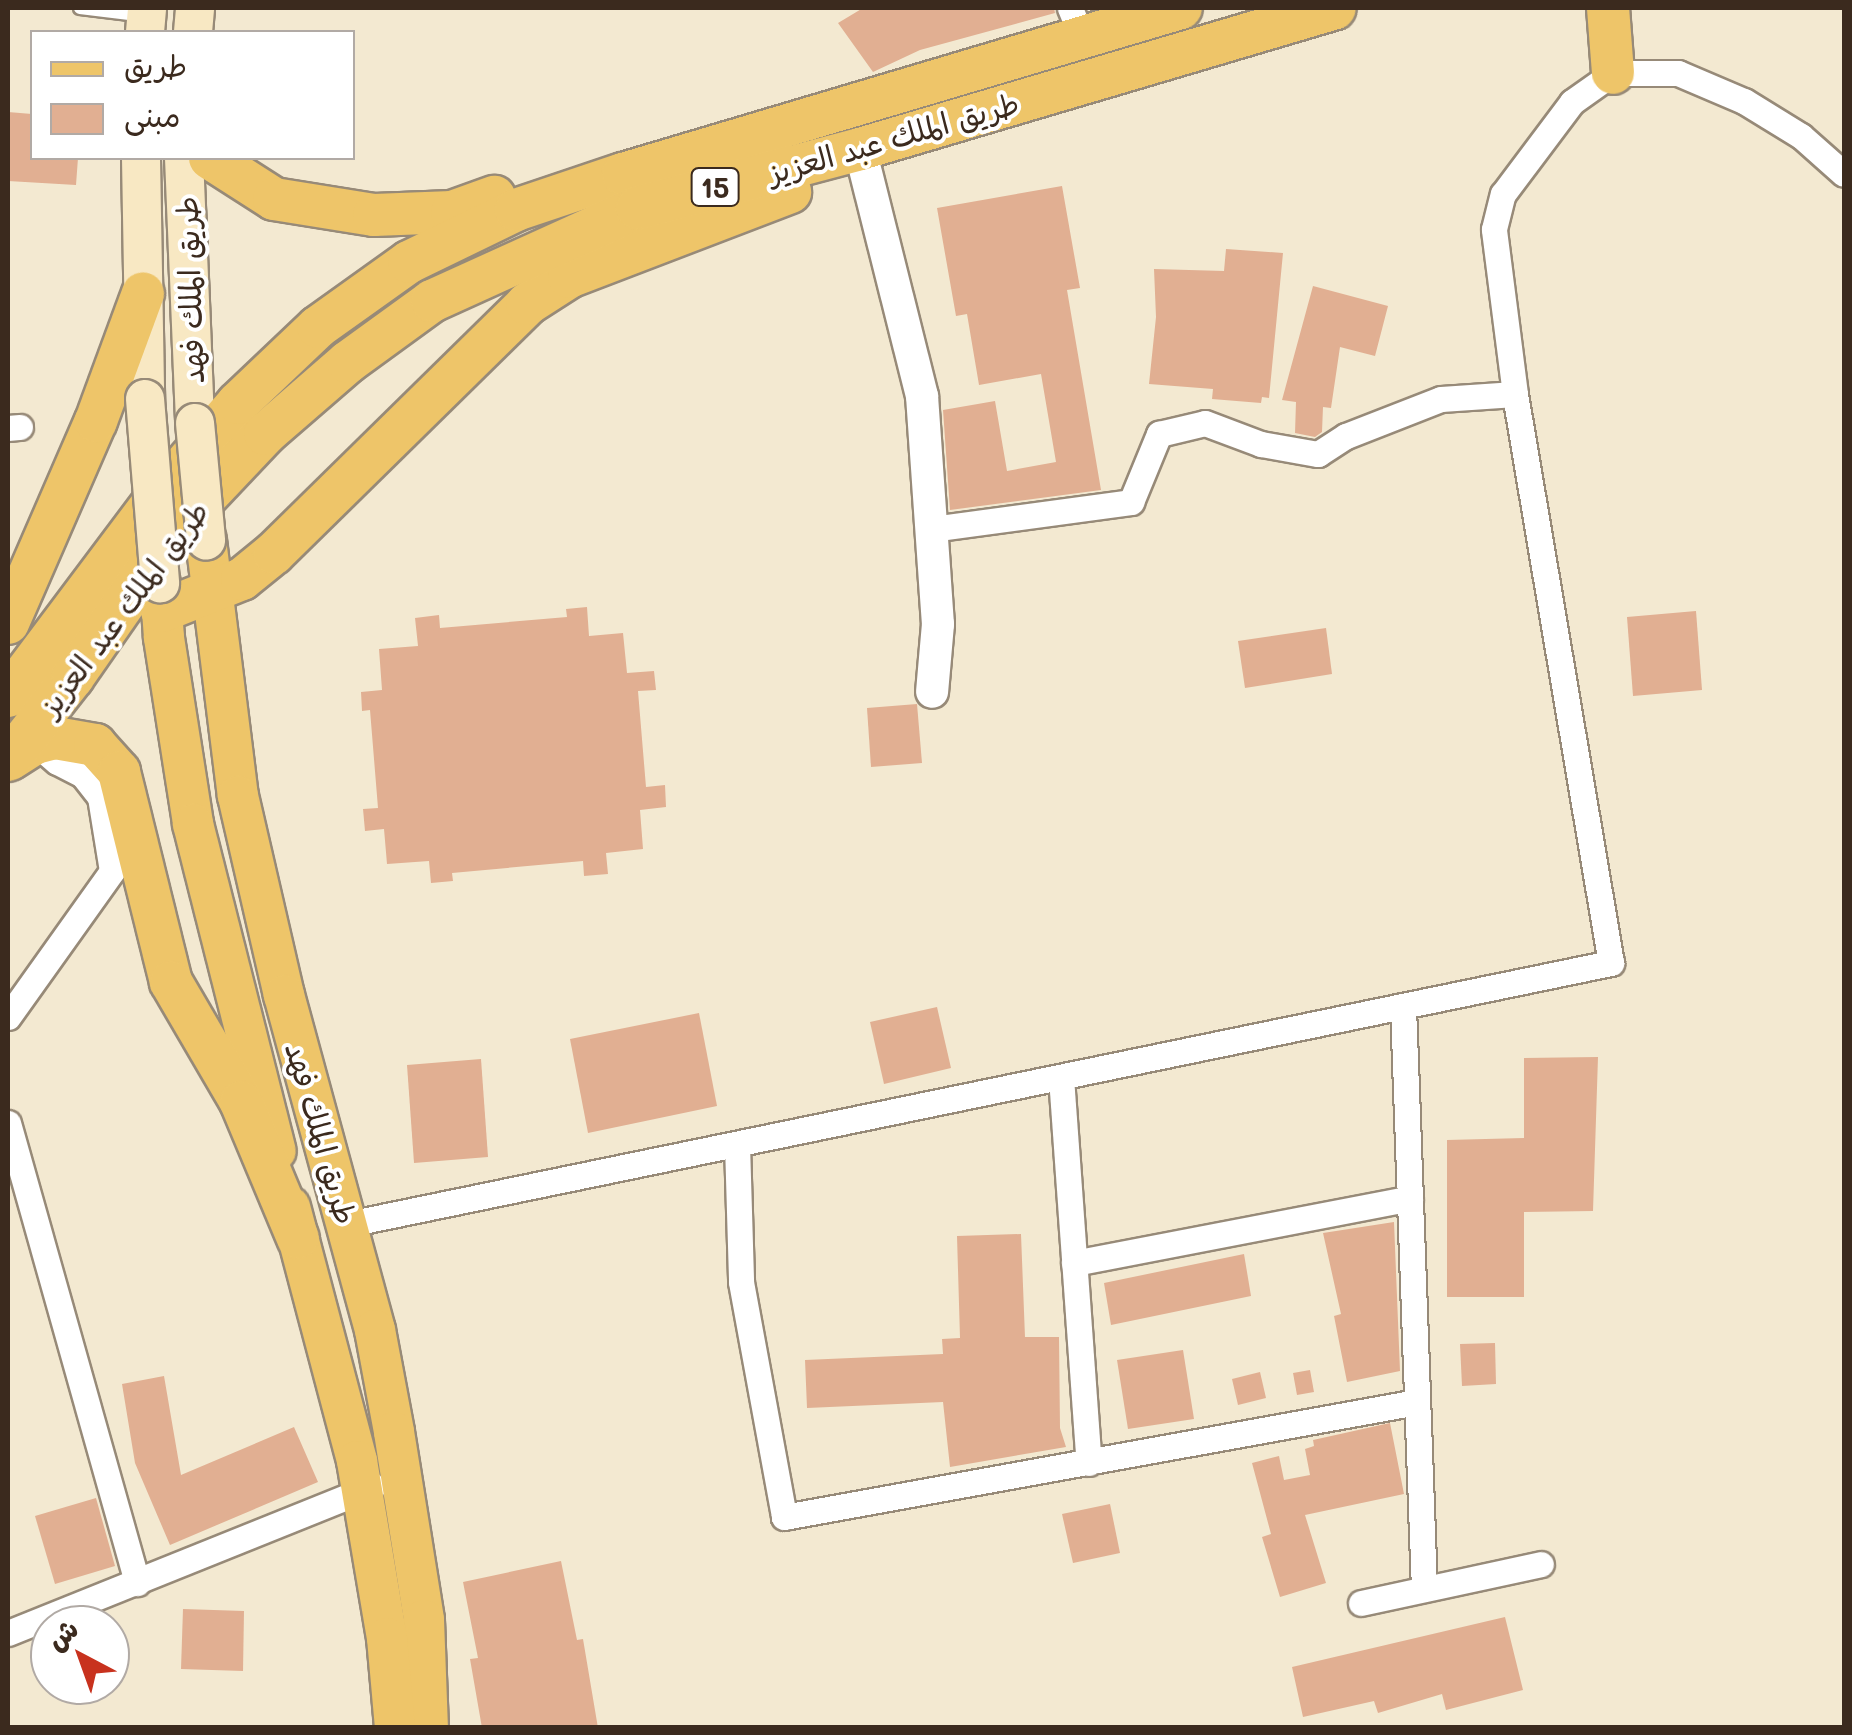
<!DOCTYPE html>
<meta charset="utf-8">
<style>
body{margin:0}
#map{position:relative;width:1852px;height:1735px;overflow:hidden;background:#f3e9d1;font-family:Mali,"Playpen Sans Arabic",sans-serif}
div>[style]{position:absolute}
.building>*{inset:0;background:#e1af92}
.roads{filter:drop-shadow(2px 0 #978a78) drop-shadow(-2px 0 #978a78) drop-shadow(0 2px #978a78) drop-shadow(0 -2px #978a78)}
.service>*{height:12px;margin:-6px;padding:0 6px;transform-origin:6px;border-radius:6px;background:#fff}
.minor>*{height:25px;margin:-12.5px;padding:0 12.5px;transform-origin:12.5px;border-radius:12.5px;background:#fff}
.tertiary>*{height:32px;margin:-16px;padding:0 16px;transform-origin:16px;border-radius:16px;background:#fff}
.secondary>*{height:38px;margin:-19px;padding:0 19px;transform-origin:19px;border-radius:19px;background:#f8e8c3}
.primary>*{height:40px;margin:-20px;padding:0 20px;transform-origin:20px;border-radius:20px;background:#eec569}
.trunk>*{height:42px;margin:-21px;padding:0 21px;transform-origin:21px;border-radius:21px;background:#eec569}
.bridges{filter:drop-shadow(2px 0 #978a78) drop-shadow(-2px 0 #978a78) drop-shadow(0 2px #978a78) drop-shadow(0 -2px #978a78)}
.secondary-bridge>*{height:38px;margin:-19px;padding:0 19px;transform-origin:19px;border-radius:19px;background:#f8e8c3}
span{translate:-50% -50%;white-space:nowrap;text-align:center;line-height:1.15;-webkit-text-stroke:8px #fff;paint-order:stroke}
.shield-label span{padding:2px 8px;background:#fff;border:2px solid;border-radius:8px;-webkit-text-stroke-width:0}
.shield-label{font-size:28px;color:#3b2a1e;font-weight:700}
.street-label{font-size:30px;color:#3b2a1e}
.frame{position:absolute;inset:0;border:10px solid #3b2a1e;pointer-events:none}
.legend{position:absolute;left:30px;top:30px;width:325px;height:130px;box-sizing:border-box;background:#fff;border:2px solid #b1aaa5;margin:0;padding:12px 18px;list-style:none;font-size:30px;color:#3b2a1e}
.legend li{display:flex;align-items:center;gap:20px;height:50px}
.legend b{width:50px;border:2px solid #b1aaa5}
.north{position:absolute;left:30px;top:1605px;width:100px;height:100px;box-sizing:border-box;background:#fff;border:2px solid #b1aaa5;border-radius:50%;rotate:319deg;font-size:28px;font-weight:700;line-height:40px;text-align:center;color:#3b2a1e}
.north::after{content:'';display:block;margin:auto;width:35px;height:45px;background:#c8321e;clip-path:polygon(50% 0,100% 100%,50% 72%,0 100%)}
</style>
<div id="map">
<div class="building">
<div style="clip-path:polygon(863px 8px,1054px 8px,1055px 13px,920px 50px,873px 72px,838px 23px)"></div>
<div style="clip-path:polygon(8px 112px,32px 114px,32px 158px,78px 158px,76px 185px,8px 181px)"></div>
<div style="clip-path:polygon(1062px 186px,1080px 288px,1067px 290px,1101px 490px,950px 510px,943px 410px,995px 401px,1007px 471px,1056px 462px,1041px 374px,979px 385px,967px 314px,956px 316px,937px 208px)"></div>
<div style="clip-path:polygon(1226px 249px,1283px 253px,1269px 398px,1262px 397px,1261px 403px,1212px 399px,1213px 389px,1149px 384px,1156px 317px,1154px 269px,1224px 271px)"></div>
<div style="clip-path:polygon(1313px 286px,1388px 306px,1375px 356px,1340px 347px,1331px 408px,1323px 407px,1322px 432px,1315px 437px,1295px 433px,1296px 402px,1282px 400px)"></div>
<div style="clip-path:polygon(587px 607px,589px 636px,623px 633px,627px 673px,654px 671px,656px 690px,638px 691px,646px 787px,665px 785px,666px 807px,640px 810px,643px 849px,606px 853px,608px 874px,584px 876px,583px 861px,452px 873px,453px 881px,431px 883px,429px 861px,387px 864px,384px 829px,365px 831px,363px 809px,378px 808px,370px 710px,362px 711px,361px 692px,382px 690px,379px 649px,418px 646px,415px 618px,439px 615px,440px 628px,567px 617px,566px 609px)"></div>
<div style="clip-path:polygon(1696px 611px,1702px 690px,1633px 696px,1627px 617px)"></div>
<div style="clip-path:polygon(1326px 628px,1332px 674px,1245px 688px,1238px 641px)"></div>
<div style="clip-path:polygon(917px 704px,922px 763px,871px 767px,867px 708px)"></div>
<div style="clip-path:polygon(937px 1007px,951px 1068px,884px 1084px,870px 1022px)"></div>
<div style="clip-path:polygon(699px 1013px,717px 1106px,588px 1133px,570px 1039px)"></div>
<div style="clip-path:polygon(1598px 1057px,1593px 1211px,1524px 1212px,1524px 1297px,1447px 1297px,1447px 1140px,1524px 1138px,1524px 1058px)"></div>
<div style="clip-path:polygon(481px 1059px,488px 1157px,414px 1163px,407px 1065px)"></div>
<div style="clip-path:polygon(1394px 1222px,1400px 1371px,1347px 1382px,1334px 1316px,1341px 1314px,1323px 1233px)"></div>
<div style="clip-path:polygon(1021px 1234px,1025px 1337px,1059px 1337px,1060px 1428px,1066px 1447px,950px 1467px,943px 1402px,807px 1408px,805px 1360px,943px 1354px,942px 1339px,960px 1338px,957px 1236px)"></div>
<div style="clip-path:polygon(1244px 1254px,1251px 1296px,1111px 1325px,1104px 1283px)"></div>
<div style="clip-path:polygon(1495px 1343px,1496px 1384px,1462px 1386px,1460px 1344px)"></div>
<div style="clip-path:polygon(1183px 1350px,1194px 1419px,1128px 1429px,1117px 1360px)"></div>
<div style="clip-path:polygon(1310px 1370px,1314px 1392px,1297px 1395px,1293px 1373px)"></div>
<div style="clip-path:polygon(1260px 1372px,1266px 1398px,1238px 1405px,1232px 1379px)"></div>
<div style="clip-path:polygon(164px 1376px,181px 1475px,294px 1427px,318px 1482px,170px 1545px,135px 1463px,122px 1384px)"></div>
<div style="clip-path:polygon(1390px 1423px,1404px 1494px,1305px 1515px,1326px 1583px,1280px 1597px,1262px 1537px,1271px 1534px,1252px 1463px,1279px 1456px,1284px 1480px,1310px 1475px,1305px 1449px,1314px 1446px,1313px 1440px)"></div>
<div style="clip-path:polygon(96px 1498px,115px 1566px,55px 1584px,35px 1516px)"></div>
<div style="clip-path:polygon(1110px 1504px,1120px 1553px,1073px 1563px,1062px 1514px)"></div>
<div style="clip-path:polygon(561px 1561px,577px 1640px,583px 1639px,598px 1728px,482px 1728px,470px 1659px,478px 1658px,463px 1582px)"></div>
<div style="clip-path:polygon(183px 1609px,244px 1611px,243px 1671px,181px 1669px)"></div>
<div style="clip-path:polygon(1505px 1617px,1523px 1690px,1446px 1710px,1442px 1694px,1378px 1713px,1374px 1701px,1303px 1717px,1292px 1667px)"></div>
</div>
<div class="roads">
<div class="service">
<div style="left:80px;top:8px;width:64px;rotate:7.1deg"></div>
</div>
<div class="minor">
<div style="left:1070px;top:8px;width:31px;rotate:68deg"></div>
<div style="left:8px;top:428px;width:12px;rotate:-5deg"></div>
<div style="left:932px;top:529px;width:201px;rotate:-7.7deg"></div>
<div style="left:1131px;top:502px;width:74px;rotate:-67.6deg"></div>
<div style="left:1159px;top:434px;width:47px;rotate:-13.4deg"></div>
<div style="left:1205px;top:423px;width:60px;rotate:20.6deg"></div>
<div style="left:1261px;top:444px;width:58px;rotate:10deg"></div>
<div style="left:1318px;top:454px;width:33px;rotate:-33deg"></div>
<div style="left:1346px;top:436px;width:102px;rotate:-21.3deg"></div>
<div style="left:1441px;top:399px;width:74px;rotate:-3.9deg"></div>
<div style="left:1403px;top:1006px;width:583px;rotate:87.94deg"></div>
<div style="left:8px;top:1017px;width:179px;rotate:-54.5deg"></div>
<div style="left:112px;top:871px;width:75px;rotate:-99.2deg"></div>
<div style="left:100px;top:797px;width:28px;rotate:-128deg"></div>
<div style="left:83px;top:775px;width:29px;rotate:-153deg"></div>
<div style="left:57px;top:762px;width:29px;rotate:-139deg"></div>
<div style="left:1061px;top:1077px;width:387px;rotate:85.9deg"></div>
<div style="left:8px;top:1123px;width:478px;rotate:74.3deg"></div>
<div style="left:737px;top:1144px;width:138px;rotate:88.3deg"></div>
<div style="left:741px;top:1282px;width:239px;rotate:79.6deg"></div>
<div style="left:784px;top:1517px;width:643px;rotate:-10.3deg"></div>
<div style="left:348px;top:1224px;width:1290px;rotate:-11.68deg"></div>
<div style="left:1611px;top:963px;width:577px;rotate:-99.58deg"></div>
<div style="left:1515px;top:394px;width:166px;rotate:-97.3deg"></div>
<div style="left:1494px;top:229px;width:36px;rotate:-76deg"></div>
<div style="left:1503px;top:194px;width:115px;rotate:-53.1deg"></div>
<div style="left:1572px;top:102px;width:50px;rotate:-35.3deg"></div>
<div style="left:1613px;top:73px;width:65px"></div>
<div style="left:1678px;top:73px;width:72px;rotate:23deg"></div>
<div style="left:1744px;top:101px;width:67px;rotate:31.6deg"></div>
<div style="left:1801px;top:136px;width:57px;rotate:41.5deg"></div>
<div style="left:1074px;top:1263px;width:342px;rotate:-10.9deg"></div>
<div style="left:1361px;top:1603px;width:184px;rotate:-12.2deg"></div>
<div style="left:8px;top:1633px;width:394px;rotate:-21.9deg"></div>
</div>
<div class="tertiary">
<div style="left:860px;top:149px;width:255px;rotate:75.9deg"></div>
<div style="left:922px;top:396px;width:229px;rotate:86deg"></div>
<div style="left:938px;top:624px;width:68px;rotate:95deg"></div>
</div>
<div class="secondary">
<div style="left:145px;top:32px;width:24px;rotate:-85deg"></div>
<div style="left:193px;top:32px;width:24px;rotate:-85deg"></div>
<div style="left:141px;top:158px;width:241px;rotate:89deg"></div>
<div style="left:184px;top:158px;width:265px;rotate:87.6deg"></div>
</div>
<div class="primary">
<div style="left:206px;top:540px;width:258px;rotate:82.9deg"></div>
<div style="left:238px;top:796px;width:204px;rotate:77deg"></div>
<div style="left:284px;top:995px;width:347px;rotate:74.8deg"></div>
<div style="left:375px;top:1330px;width:104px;rotate:79.4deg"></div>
<div style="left:394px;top:1432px;width:190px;rotate:80.9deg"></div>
<div style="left:424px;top:1620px;width:108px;rotate:87.9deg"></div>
<div style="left:160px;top:583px;width:55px;rotate:85.8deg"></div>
<div style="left:164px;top:638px;width:188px;rotate:81.1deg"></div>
<div style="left:193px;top:824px;width:337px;rotate:75.8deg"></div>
<div style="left:290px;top:1207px;width:263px;rotate:75.2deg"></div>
<div style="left:357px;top:1461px;width:180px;rotate:80.4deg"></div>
<div style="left:387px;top:1638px;width:90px;rotate:84.9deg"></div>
</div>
<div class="trunk">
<div style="left:1608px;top:8px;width:65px;rotate:85.6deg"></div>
<div style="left:210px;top:158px;width:76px;rotate:32.6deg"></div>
<div style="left:274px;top:199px;width:101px;rotate:9.1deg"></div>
<div style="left:374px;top:215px;width:78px;rotate:-2.2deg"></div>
<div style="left:452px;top:212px;width:45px;rotate:-19.7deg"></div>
<div style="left:162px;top:611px;width:86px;rotate:-21.8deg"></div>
<div style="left:242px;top:579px;width:41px;rotate:-39.1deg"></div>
<div style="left:274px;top:553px;width:355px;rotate:-44.5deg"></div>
<div style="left:527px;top:304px;width:50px;rotate:-32.7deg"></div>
<div style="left:569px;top:277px;width:237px;rotate:-21deg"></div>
<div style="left:8px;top:623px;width:220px;rotate:-66.5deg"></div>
<div style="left:96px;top:421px;width:136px;rotate:-69.8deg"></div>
<div style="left:8px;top:696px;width:256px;rotate:-53.1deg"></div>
<div style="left:162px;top:491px;width:116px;rotate:-49.2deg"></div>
<div style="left:238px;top:403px;width:110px;rotate:-43.5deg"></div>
<div style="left:318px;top:327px;width:112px;rotate:-35.5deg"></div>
<div style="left:409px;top:262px;width:119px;rotate:-25.9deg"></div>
<div style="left:516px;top:210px;width:113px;rotate:-18.6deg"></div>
<div style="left:623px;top:174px;width:582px;rotate:-16.57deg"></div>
<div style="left:12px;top:758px;width:27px;rotate:-33deg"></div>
<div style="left:35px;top:743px;width:21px;rotate:-14deg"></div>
<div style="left:55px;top:738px;width:41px;rotate:9.9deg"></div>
<div style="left:95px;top:745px;width:36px;rotate:48deg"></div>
<div style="left:119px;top:772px;width:216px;rotate:76.1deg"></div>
<div style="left:171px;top:982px;width:139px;rotate:59.7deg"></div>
<div style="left:241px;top:1102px;width:147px;rotate:67.3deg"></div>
<div style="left:8px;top:760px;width:105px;rotate:-51.9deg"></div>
<div style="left:73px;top:677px;width:184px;rotate:-55.2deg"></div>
<div style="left:178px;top:526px;width:127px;rotate:-46.6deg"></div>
<div style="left:265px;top:434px;width:110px;rotate:-40.9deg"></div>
<div style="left:348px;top:362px;width:104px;rotate:-36deg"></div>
<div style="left:432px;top:301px;width:225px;rotate:-24.4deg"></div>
<div style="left:637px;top:208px;width:231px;rotate:-14.8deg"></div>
<div style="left:860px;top:149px;width:495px;rotate:-16.5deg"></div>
</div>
</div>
<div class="bridges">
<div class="secondary-bridge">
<div style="left:145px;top:399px;width:185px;rotate:85.3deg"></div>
<div style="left:195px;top:423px;width:118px;rotate:84.6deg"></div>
</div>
</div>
<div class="shield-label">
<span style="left:715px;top:187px">15</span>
</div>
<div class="street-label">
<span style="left:893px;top:137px;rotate:-16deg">طريق الملك عبد العزيز</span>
<span style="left:189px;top:290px;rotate:-92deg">طريق الملك فهد</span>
<span style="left:123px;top:608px;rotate:-53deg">طريق الملك عبد العزيز</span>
<span style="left:322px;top:1133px;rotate:74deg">طريق الملك فهد</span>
</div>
<div class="frame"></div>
<ul class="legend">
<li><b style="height:12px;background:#eec569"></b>طريق</li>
<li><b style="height:28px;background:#e1af92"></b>مبنى</li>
</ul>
<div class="north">ش</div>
</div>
